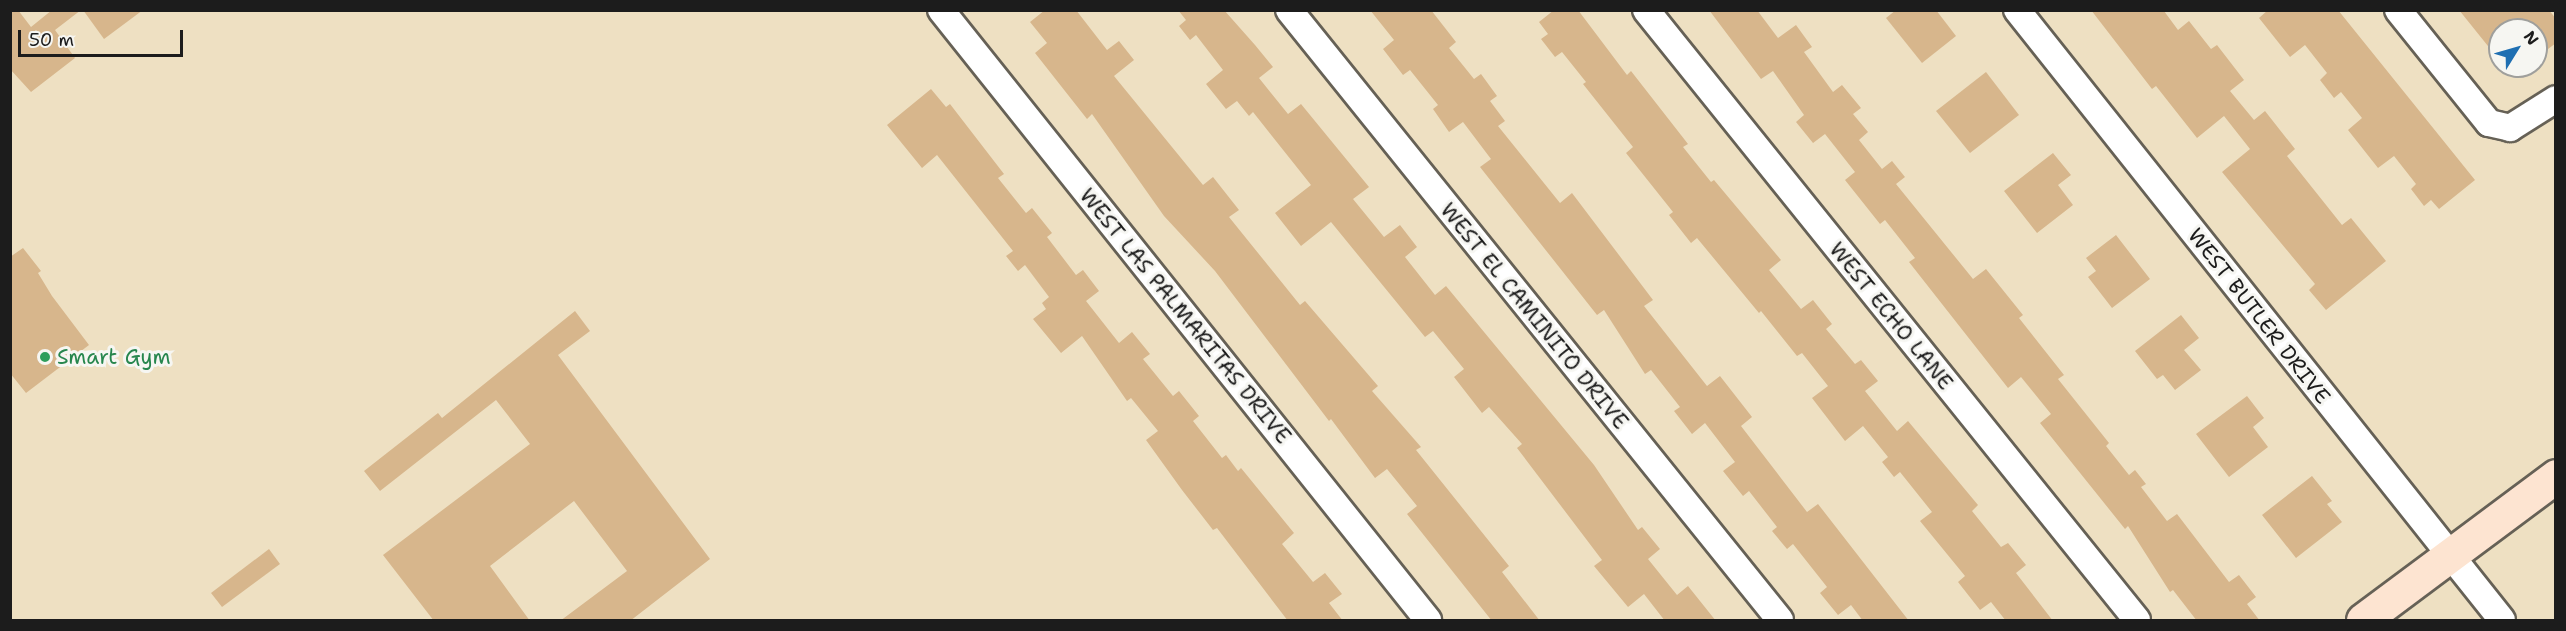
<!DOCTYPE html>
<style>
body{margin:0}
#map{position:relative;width:2566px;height:631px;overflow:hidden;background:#eee0c2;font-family:"Shantell Sans",sans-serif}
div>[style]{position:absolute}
.building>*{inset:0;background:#d7b68c}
.roads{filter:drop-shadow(2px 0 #666156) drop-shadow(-2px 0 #666156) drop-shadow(0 2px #666156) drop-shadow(0 -2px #666156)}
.street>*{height:26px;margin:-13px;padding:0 13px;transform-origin:13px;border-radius:13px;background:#fff}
.secondary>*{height:33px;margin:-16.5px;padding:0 16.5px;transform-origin:16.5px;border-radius:16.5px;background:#fde4d1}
.dots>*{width:16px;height:16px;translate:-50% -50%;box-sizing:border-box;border:3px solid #f6f6f2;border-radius:50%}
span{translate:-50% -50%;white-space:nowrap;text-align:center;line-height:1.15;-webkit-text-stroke:6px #f6f6f2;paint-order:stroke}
.street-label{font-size:21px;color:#1c1c1c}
.leisure-label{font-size:21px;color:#27864d}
.left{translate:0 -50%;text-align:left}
.frame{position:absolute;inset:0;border:12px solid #1c1c1c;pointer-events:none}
.north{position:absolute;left:2488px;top:18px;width:60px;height:60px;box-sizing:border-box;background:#f6f6f2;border:2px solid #9f9f9c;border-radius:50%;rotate:53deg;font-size:16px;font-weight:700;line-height:24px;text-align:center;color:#1c1c1c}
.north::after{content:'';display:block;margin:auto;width:21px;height:27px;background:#1f6fb2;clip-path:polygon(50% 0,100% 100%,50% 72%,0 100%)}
.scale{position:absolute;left:18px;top:30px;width:165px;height:27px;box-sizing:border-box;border:3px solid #1c1c1c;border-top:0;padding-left:8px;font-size:18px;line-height:21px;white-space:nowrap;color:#1c1c1c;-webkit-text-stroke:4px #f6f6f2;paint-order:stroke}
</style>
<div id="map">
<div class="building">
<div style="clip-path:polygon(10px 10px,18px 10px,31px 27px,52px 10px,81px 10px,55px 30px,75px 58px,31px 92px,10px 69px)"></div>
<div style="clip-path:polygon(83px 10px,143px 10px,104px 39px)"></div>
<div style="clip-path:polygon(1045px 10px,1076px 10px,1107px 50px,1119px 41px,1134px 60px,1114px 76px,1203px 185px,1213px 177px,1239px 210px,1229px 217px,1300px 305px,1305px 301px,1378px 386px,1372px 391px,1421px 447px,1416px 450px,1509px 566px,1502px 572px,1540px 621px,1492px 621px,1407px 514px,1417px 506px,1387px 469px,1375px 478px,1331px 419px,1329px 421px,1215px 271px,1164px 216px,1092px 114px,1087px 119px,1035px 53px,1047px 43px,1030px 22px)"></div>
<div style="clip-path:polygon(1178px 10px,1224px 10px,1255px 45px,1273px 67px,1259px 78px,1288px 114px,1301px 104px,1369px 187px,1353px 199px,1384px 237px,1400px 225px,1417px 247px,1405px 257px,1435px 295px,1446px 286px,1594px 465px,1638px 530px,1642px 527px,1660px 549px,1648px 559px,1677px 595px,1688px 586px,1716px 621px,1665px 621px,1644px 594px,1628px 607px,1594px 566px,1602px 560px,1517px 448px,1522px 444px,1489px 407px,1482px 413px,1454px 377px,1464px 369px,1433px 331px,1425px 337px,1331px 222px,1301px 246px,1275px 213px,1311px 185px,1253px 112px,1249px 116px,1237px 101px,1226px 109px,1206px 84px,1223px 70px,1196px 35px,1190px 40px,1179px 26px,1186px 20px)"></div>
<div style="clip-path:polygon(1370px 10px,1431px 10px,1456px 42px,1449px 48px,1474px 79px,1481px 74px,1497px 96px,1490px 101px,1505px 121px,1498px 126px,1560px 203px,1572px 193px,1653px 300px,1644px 306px,1707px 386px,1720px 376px,1752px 417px,1741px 426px,1807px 512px,1818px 504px,1909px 621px,1863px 621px,1851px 605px,1838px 615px,1820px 593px,1827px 587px,1793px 544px,1787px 549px,1772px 531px,1777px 527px,1749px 491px,1743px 496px,1723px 471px,1735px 462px,1705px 423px,1692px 434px,1674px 411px,1680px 407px,1651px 370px,1645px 374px,1604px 310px,1597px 315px,1480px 167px,1491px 159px,1463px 122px,1449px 132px,1433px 109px,1438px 105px,1410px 70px,1403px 75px,1383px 49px,1394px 40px)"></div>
<div style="clip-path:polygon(1554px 10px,1578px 10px,1627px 75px,1631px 71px,1688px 144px,1683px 147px,1711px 182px,1714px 180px,1781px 260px,1769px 270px,1801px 309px,1813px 300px,1832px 324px,1826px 329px,1855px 364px,1861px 360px,1878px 381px,1865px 391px,1897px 431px,1908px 421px,1978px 505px,1972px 511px,2001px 547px,2008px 543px,2026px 565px,2016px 573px,2053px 621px,2006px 621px,1991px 602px,1980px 610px,1958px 582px,1965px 576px,1920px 521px,1932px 512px,1900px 472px,1894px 477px,1882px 462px,1888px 457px,1863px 426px,1845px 441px,1812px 398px,1828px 386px,1802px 353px,1797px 356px,1761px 311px,1759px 313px,1697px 238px,1691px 243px,1669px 215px,1673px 212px,1626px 153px,1633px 147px,1583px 84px,1586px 82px,1562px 52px,1555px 57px,1541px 39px,1548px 34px,1539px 22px)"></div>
<div style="clip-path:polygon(1709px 10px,1757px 10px,1778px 38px,1796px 25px,1812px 47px,1804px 52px,1833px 92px,1842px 85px,1861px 108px,1853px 114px,1868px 132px,1859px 140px,1882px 169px,1892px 161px,1905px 177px,1896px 184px,1973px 279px,1986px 269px,2023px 315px,2019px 318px,2064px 375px,2058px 379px,2109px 443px,2106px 446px,2129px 475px,2135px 470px,2146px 484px,2141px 487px,2167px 521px,2177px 514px,2229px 582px,2239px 575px,2256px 597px,2247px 604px,2260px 621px,2197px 621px,2173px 590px,2170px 592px,2128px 526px,2125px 529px,2040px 423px,2051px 414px,2021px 377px,2008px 388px,1909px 262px,1915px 258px,1885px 220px,1880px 224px,1845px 180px,1855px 172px,1825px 134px,1813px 143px,1796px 122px,1804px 115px,1773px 71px,1761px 79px)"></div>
<div style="clip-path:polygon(1896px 10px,1936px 10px,1956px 36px,1922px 63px,1886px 18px)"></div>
<div style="clip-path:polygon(2091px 10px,2164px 11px,2178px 30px,2189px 21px,2211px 49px,2217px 45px,2244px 80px,2230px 91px,2254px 120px,2265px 111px,2295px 149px,2287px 156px,2342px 225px,2351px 218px,2386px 261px,2326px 310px,2309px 290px,2315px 284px,2222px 172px,2250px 149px,2224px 116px,2197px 138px,2156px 86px,2152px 89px)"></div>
<div style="clip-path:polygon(2268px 10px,2338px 10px,2475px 180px,2439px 209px,2431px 200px,2424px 206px,2411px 189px,2416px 184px,2394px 156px,2378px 168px,2348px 130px,2362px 118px,2341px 92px,2334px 98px,2320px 80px,2327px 73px,2305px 45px,2290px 57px,2259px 18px)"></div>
<div style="clip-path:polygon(2459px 10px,2549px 10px,2556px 19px,2556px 43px,2536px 58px,2536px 30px,2500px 30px,2500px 61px)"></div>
<div style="clip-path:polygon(1986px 72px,2019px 115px,1970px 153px,1936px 111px)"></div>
<div style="clip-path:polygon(931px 89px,946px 107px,950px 104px,1004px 174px,998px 178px,1026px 213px,1032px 208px,1052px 233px,1047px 237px,1076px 275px,1083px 270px,1099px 291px,1086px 301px,1119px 343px,1132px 332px,1150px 354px,1143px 359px,1173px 396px,1179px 391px,1199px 416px,1193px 421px,1222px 458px,1226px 455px,1238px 471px,1241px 468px,1294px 533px,1282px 544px,1313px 582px,1325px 573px,1342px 594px,1329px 603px,1343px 621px,1288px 621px,1217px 528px,1213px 530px,1182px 490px,1146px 440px,1158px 431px,1131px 398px,1127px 401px,1082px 336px,1061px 353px,1033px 319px,1046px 309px,1042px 303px,1049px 297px,1025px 265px,1018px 271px,1006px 256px,1013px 251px,937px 155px,922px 168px,887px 125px)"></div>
<div style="clip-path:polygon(2053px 153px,2071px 175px,2058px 185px,2073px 205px,2037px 233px,2004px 191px)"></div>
<div style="clip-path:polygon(2116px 235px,2150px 279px,2112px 308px,2088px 277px,2096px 271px,2086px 258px)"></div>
<div style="clip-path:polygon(23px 248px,41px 271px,38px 273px,52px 296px,89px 345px,26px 393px,10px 373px,10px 257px)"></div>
<div style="clip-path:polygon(575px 311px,590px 331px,558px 355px,710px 559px,630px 621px,560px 621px,627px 571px,574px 501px,490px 566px,530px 621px,434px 621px,383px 555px,530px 444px,496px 400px,380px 491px,364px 471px,438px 413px,442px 418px)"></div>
<div style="clip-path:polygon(2181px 315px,2199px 338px,2184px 350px,2201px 370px,2175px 390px,2163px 375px,2157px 379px,2135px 351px)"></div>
<div style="clip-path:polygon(2247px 396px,2264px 418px,2253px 427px,2268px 447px,2229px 477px,2196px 434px)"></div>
<div style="clip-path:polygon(2312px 476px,2332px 501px,2327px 504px,2342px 522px,2296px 558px,2262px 515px)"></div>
<div style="clip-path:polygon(269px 549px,280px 564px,222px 607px,211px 593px)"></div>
</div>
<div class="roads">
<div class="street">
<div style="left:941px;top:10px;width:781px;rotate:51.4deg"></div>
<div style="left:1289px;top:10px;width:783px;rotate:51.17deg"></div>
<div style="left:1646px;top:10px;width:783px;rotate:51.17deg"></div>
<div style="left:2017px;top:10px;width:779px;rotate:51.51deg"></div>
<div style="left:2398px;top:10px;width:145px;rotate:51.2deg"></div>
<div style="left:2489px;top:123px;width:22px;rotate:13deg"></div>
<div style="left:2510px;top:128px;width:54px;rotate:-32.2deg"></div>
</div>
<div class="secondary">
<div style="left:2363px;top:620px;width:241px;rotate:-36.7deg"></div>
</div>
</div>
<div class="dots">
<div style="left:45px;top:357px;background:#2e9e5b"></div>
</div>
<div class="street-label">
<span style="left:1185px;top:316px;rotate:51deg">WEST LAS PALMARITAS DRIVE</span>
<span style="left:1534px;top:316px;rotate:51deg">WEST EL CAMINITO DRIVE</span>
<span style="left:1891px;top:316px;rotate:51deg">WEST ECHO LANE</span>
<span style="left:2259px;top:316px;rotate:52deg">WEST BUTLER DRIVE</span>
</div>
<div class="leisure-label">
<span class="left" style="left:57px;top:357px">Smart Gym</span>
</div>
<div class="frame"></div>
<div class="north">N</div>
<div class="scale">50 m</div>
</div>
